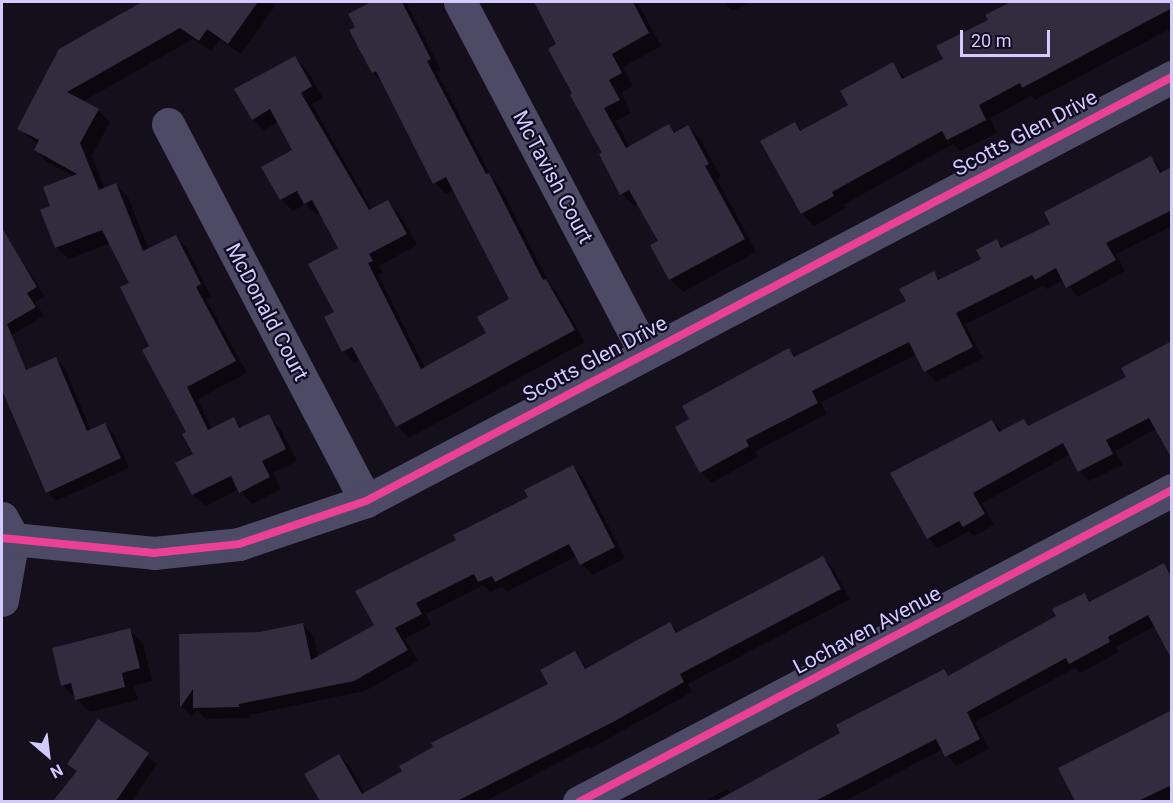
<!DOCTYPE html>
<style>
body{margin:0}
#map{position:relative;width:1173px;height:803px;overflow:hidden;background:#13101b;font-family:Roboto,sans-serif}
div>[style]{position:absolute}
.shadow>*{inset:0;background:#0007}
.building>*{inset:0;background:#312c3e}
.minor>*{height:33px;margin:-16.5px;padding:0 16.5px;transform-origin:16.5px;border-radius:16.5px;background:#4d4a65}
.cycleway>*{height:8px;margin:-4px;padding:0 4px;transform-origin:4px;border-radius:4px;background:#ea4096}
span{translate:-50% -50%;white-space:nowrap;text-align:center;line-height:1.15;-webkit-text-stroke:4.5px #100b20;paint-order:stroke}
.street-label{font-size:21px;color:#d3caff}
.frame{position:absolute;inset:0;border:3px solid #d3caff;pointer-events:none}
.north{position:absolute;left:18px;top:725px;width:60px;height:60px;-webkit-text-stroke:4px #100b20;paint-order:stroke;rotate:152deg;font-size:16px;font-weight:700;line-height:24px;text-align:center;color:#d3caff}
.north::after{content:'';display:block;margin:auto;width:21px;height:27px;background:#d3caff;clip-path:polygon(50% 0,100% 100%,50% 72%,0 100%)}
.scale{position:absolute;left:960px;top:30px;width:90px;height:27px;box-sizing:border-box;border:3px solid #d3caff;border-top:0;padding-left:8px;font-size:18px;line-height:21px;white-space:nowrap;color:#d3caff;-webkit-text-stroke:4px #100b20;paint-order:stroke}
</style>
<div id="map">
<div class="shadow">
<div style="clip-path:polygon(157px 2px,270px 2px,275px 6px,241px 54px,220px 40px,211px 51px,193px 39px,82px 102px,98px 110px,110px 122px,92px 156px,105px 189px,116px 185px,128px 197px,149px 250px,175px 237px,187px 248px,211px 296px,206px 299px,247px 373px,198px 399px,212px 430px,233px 419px,243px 428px,268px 416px,280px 428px,297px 461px,273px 473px,281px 489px,252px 504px,239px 489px,205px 506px,193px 495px,195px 455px,151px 346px,131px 283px,110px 243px,69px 259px,57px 248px,42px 211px,52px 206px,75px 177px,47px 162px,35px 150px,38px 144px,18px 128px,144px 20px)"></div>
<div style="clip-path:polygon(375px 2px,406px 2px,441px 70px,437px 72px,492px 178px,500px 186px,549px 283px,557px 292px,585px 342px,409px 438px,397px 426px,360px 360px,354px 363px,343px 351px,326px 318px,336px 313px,340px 249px,320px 213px,317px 215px,306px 204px,293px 211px,281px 199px,294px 151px,278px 122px,264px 130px,253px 119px,295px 57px,306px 69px,323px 98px,312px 104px,372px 210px,388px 202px,399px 213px,417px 245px,379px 266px,383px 273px,378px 275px,425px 368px,488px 334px,511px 300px,454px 190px,446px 194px,435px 183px,384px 84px,373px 73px,351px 31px,357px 28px,350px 14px)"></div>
<div style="clip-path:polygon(536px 2px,637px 2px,661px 46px,623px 67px,633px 86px,621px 93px,631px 113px,616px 121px,630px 148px,669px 126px,676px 133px,688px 127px,700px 139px,721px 177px,717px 179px,756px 252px,683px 292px,670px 279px,660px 241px,639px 204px,634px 206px,622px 194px,574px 94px,558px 45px)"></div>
<div style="clip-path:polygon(723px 2px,751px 2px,733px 11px)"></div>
<div style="clip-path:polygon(1014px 2px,1172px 2px,1172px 28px,1035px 100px,1031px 96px,990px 118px,997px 133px,960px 151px,953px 144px,843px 205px,846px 208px,814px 226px,802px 214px,762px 141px,795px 123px,803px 132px,850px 105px,892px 64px,906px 79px,945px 59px,990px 21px,987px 15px)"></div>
<div style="clip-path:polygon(1151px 157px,1164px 173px,1172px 174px,1172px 226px,1116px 254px,1125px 271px,1078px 297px,1064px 280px,1047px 289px,1043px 286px,965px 324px,983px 358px,936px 382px,926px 371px,917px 354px,821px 402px,827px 414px,755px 451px,758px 457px,712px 483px,701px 472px,789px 349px,797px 357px,908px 302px,933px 273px,941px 280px,983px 259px,997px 241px,1004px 248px,1052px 225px)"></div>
<div style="clip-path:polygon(2px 235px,26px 266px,45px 297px,35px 302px,44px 316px,3px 340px)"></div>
<div style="clip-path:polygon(56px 359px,65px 368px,91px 431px,104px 425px,114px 434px,129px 468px,56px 501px,47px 492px,2px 385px,2px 370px,21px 362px,29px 370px)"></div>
<div style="clip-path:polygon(1128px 378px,1156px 429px,1115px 451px,1123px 465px,1089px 481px,1079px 471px,1071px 454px,982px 503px,994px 525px,974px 536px,969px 531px,938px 548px,928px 538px,992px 421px,1003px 432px,1023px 421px,1030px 427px)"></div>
<div style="clip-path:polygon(573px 467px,583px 477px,625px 558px,592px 575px,577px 556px,507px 592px,502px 587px,490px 592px,483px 585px,426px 614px,431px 625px,405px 639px,418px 661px,365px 691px,249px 715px,249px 718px,206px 719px,197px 710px,192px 717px,182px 707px,180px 635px,260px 634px,303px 625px,314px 636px,318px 658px,376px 625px,458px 541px,530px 497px)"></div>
<div style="clip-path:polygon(822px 557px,832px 567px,850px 599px,688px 684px,692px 692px,590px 749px,588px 747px,484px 802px,320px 802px,306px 774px,339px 756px,349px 765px,365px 794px,550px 684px,574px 653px,588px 669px,670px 624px,679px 633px)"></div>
<div style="clip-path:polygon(1163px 565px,1172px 573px,1172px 655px,1155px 626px,1116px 647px,1119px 652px,1080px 673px,1075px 668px,975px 722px,989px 749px,956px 766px,943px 749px,843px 802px,703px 802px,727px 789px,733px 794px,842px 734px,944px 671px,949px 676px,1058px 617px,1085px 595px,1092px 602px)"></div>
<div style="clip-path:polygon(129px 630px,143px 643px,152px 681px,134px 686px,138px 700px,90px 712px,62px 685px)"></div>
<div style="clip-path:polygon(1172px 712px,1172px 802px,1077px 802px,1060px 769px)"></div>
<div style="clip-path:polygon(98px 721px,157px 764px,131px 802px,54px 802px,78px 772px,69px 764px)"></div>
</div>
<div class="building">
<div style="clip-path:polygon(142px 2px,258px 2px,228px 44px,207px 29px,199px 41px,180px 28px,67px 92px,99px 109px,80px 143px,99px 190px,116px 183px,143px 251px,176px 235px,201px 284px,196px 287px,236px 361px,187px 387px,208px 430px,234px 417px,239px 428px,269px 414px,286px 449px,262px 461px,270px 477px,239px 493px,231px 476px,192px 495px,175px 463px,193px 454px,182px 434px,186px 432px,142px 350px,149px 346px,120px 287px,129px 283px,102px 230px,55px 248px,40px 210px,50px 206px,43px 187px,77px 174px,34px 150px,39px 140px,17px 129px,59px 49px)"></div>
<div style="clip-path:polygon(371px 2px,402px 2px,431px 59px,427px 61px,486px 174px,489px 173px,543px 280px,546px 279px,575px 330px,396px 427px,352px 347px,342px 352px,324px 317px,334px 312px,308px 264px,338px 248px,312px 200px,304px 204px,297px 191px,280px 200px,261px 167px,292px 150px,270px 109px,252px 120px,234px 89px,295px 56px,312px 86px,301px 93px,369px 210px,388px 200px,407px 234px,369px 254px,373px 261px,368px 263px,421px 369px,486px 333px,477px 317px,509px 299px,446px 177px,433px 184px,376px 71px,372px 73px,349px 30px,355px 27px,348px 14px)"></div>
<div style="clip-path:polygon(534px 2px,633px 2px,649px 33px,612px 54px,622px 73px,609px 80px,620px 100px,604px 108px,626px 148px,669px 124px,674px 133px,688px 125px,709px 164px,705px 166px,745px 239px,669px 280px,650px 245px,658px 241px,629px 190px,620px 195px,599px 154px,602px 153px,570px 95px,572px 93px,548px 49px,556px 44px)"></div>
<div style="clip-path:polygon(1011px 2px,1172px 2px,1172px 8px,1022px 88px,1020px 83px,979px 105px,986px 120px,947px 140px,942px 131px,832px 192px,834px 196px,801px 214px,760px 141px,795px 122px,800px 131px,848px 105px,840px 91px,893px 62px,902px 79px,943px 59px,936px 46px,988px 20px,985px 15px)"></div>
<div style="clip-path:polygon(1151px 156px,1160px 173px,1172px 167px,1172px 210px,1106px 243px,1116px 260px,1066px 288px,1056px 268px,1035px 280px,1032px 275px,956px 313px,973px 347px,924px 372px,909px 342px,812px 391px,818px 403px,746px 440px,749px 446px,700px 473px,675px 427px,689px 419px,682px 406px,789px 348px,794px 357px,906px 301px,899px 289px,934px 271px,938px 280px,981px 259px,976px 250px,997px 239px,1001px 248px,1050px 224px,1044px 212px)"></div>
<div style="clip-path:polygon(2px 228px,37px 287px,27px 293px,36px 307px,7px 324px,26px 370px,56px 357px,87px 431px,105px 423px,121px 458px,46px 493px,2px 390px)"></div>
<div style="clip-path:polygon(1172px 341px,1172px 459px,1149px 418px,1106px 440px,1113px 454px,1078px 472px,1063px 443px,973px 493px,985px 514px,963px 527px,959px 521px,927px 539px,890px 473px,992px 420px,999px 432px,1024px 419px,1028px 426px,1126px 377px,1121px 368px)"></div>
<div style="clip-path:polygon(573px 465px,615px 547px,580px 565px,569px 544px,495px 582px,492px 576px,478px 582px,474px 574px,416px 603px,422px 614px,395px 628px,408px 650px,354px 681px,239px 704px,239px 707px,193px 708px,193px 689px,180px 708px,179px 634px,260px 632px,303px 623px,311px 660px,374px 625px,355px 591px,456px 540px,453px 535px,528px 497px,524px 490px)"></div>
<div style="clip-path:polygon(823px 556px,841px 589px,680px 674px,684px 682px,613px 722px,457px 801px,320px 801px,304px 774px,339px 754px,362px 794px,402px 771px,399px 766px,433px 747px,431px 743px,548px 684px,540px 670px,575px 651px,585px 669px,670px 622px,676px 633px)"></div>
<div style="clip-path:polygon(1164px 563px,1172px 578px,1172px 660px,1148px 615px,1108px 637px,1110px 642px,1069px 664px,1066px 658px,967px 712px,980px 739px,945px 757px,936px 739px,815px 801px,716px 801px,840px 733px,836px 725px,944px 669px,948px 676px,1056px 616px,1052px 609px,1085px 593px,1089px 602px)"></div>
<div style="clip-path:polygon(130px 628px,140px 668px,122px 673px,125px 687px,75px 700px,71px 683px,61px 686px,52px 648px)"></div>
<div style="clip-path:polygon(1172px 710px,1172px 785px,1138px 801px,1075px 801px,1058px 768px)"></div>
<div style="clip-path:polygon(98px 719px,149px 753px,116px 801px,53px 801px,77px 771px,67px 764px)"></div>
</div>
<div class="minor">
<div style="left:460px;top:2px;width:397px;rotate:62.2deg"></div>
<div style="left:168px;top:124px;width:426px;rotate:62.3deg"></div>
<div style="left:2px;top:538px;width:153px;rotate:5.6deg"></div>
<div style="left:154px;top:553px;width:85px;rotate:-6deg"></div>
<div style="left:239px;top:544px;width:134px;rotate:-18.7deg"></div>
<div style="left:366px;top:501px;width:911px;rotate:-27.75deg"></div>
<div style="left:2px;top:600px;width:63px;rotate:-79.9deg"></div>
<div style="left:13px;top:538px;width:23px;rotate:-119deg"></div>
<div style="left:579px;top:802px;width:670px;rotate:-27.75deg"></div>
</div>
<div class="cycleway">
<div style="left:2px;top:538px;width:153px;rotate:5.6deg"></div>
<div style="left:154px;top:553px;width:85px;rotate:-6deg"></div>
<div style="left:239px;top:544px;width:134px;rotate:-18.7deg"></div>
<div style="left:366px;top:501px;width:911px;rotate:-27.75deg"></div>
<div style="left:579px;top:802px;width:670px;rotate:-27.75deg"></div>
</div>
<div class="street-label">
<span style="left:1025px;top:133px;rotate:-28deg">Scotts Glen Drive</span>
<span style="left:553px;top:177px;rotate:62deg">McTavish Court</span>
<span style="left:267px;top:312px;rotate:62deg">McDonald Court</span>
<span style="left:595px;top:359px;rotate:-28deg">Scotts Glen Drive</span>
<span style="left:867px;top:630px;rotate:-28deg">Lochaven Avenue</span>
</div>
<div class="frame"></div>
<div class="north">N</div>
<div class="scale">20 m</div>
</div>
